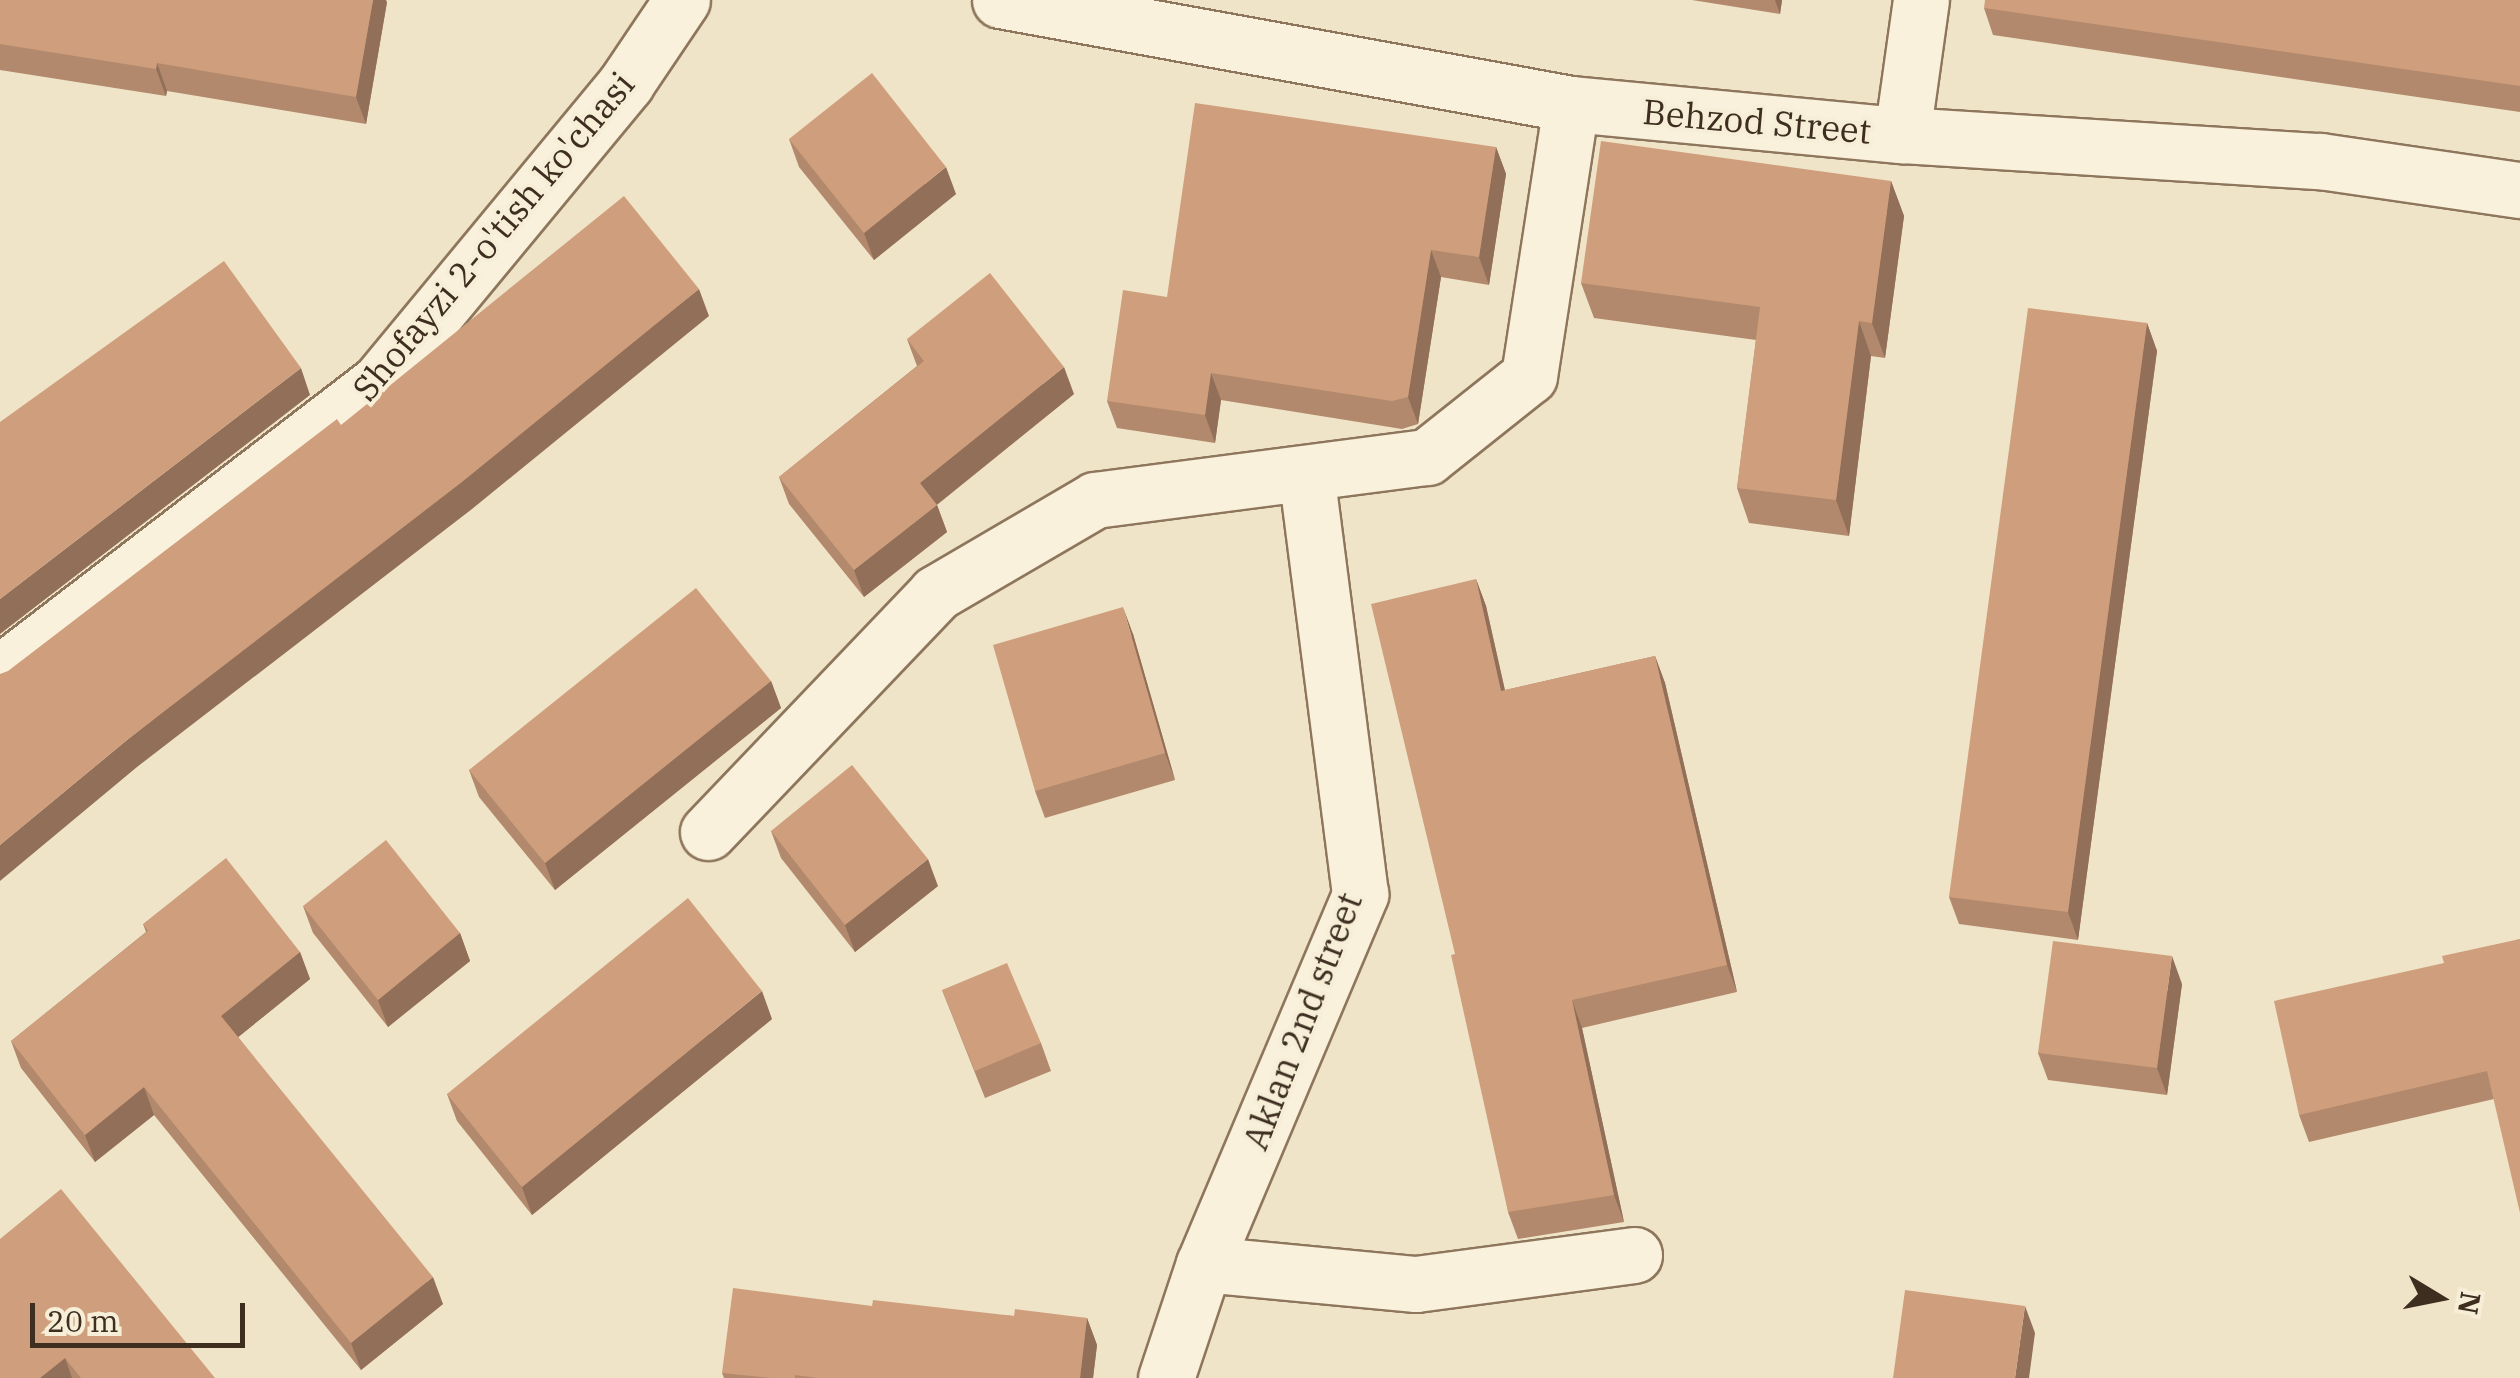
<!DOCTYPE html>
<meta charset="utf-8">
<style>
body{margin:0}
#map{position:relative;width:2520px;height:1378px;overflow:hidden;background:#f0e4c8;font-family:"IBM Plex Serif",serif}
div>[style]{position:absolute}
.roads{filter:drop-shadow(2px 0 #8d765c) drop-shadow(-2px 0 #8d765c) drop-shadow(0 2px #8d765c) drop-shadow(0 -2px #8d765c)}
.street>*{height:55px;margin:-27.5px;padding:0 27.5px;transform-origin:27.5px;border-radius:27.5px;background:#faf1dc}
.wall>*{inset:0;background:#b2896c}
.shaded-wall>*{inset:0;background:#916f58}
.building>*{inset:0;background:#cf9f7d}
span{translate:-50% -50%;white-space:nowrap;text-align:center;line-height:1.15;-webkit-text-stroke:8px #f7eed8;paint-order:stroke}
.street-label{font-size:35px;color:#3d2e20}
.north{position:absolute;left:2390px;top:1248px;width:100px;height:100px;-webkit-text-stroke:8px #f7eed8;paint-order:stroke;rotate:100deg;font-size:28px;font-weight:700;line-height:40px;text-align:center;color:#3d2e20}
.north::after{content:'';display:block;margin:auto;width:35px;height:45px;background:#3d2e20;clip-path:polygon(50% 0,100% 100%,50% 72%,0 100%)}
.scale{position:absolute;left:30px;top:1303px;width:215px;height:45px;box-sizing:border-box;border:5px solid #3d2e20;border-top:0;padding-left:12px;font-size:30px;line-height:35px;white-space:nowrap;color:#3d2e20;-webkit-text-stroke:8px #f7eed8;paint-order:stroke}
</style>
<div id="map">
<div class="roads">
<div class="street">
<div style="left:1000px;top:0;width:580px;rotate:10.32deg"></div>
<div style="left:1571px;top:104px;width:332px;rotate:5.4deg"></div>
<div style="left:1902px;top:135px;width:419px;rotate:3.6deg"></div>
<div style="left:2320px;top:161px;width:202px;rotate:8.3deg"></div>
<div style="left:1902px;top:135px;width:136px;rotate:-82deg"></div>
<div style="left:0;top:673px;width:478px;rotate:-37.5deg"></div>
<div style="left:379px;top:382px;width:388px;rotate:-50.4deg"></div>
<div style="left:626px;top:83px;width:100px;rotate:-56deg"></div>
<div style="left:708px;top:832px;width:330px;rotate:-46.3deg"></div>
<div style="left:936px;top:593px;width:184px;rotate:-30.3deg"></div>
<div style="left:1095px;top:500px;width:335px;rotate:-7.4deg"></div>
<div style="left:1427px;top:457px;width:130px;rotate:-38.5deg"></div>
<div style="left:1529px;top:376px;width:275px;rotate:-81.2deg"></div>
<div style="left:1204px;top:1264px;width:213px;rotate:5.4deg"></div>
<div style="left:1416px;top:1284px;width:220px;rotate:-7.6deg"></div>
<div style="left:1166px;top:1378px;width:120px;rotate:-71.6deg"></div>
<div style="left:1204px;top:1264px;width:402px;rotate:-67.1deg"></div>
<div style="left:1360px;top:894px;width:424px;rotate:-97.3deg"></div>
</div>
</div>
<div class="wall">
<div style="clip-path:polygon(0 0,387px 2px,366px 124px,167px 91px,166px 96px,0 70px)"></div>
<div style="clip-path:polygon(1692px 0,1782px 0,1780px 14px)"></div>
<div style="clip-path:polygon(2520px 0,2520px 112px,1993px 35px,1984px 8px)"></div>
<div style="clip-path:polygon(789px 139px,956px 194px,874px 260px,799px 167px)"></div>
<div style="clip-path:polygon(1496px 147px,1506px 174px,1489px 285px,1441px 277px,1418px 424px,1402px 429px,1221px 400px,1215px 443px,1117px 428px,1107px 401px,1167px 297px)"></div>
<div style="clip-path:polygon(1891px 181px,1904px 216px,1885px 358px,1871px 356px,1849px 536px,1749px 523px,1737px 488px,1756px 340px,1594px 318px,1581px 283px)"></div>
<div style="clip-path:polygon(2147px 323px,2157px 351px,2078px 940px,1959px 924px,1949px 897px)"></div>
<div style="clip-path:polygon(907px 339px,1074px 394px,937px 505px,947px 532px,864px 597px,789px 504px,779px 477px,917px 366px)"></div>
<div style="clip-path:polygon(1476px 579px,1486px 606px,1505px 690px,1655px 656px,1665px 683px,1737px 992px,1582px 1028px,1624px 1222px,1518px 1239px,1508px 1212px)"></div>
<div style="clip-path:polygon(1133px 634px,1175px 780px,1045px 818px,1035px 791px)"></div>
<div style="clip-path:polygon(771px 681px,781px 708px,555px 890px,479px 797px,469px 770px)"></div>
<div style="clip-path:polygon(771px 831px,938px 886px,855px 952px,781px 858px)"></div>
<div style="clip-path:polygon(303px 906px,460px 933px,470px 961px,388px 1027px,313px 933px)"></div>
<div style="clip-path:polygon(143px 924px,300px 952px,310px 979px,238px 1037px,443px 1304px,361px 1370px,154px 1115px,95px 1162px,21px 1068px,11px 1041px,146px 932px)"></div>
<div style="clip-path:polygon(2520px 939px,2494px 1099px,2309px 1142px,2299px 1115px,2444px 963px)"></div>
<div style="clip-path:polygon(2182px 984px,2167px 1095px,2048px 1080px,2038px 1053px)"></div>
<div style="clip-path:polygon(942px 990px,1041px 1043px,1051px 1071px,985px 1098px)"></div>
<div style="clip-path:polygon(772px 1019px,532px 1215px,457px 1121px,447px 1094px)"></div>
<div style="clip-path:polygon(0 1239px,215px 1378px,0 1378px)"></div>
<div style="clip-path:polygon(872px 1306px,1014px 1316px,1087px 1318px,1097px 1345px,1093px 1378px,724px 1378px,722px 1373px)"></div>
</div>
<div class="shaded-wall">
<div style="clip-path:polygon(373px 0,386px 0,387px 2px,366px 124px,356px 97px)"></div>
<div style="clip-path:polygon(1775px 0,1782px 0,1780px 14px)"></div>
<div style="clip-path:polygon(157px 63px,167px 91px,166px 96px,156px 69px)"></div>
<div style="clip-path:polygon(1496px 147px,1506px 174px,1489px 285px,1479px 257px)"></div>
<div style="clip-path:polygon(946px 167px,956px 194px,874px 260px,864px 233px)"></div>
<div style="clip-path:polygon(1891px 181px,1904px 216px,1885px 358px,1872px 323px)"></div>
<div style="clip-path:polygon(1431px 250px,1441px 277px,1418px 424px,1408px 397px)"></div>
<div style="clip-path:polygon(699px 289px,709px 316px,472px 509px,137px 767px,0 881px,0 845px,127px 740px)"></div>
<div style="clip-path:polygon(1859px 321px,1871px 356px,1849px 536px,1836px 500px)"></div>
<div style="clip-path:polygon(2147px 323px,2157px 351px,2078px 940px,2068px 912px)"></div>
<div style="clip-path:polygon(1064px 367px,1074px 394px,930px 510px,920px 483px)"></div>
<div style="clip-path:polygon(301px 368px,310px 395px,0 634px,0 599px)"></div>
<div style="clip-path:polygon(1211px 373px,1221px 400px,1215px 443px,1205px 415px)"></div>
<div style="clip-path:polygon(937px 505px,947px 532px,864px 597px,854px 570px)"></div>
<div style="clip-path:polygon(1476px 579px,1486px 606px,1511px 718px,1501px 691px)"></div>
<div style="clip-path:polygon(1123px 607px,1133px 634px,1175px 780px,1165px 753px)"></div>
<div style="clip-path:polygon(1655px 656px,1665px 683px,1737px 992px,1727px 965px)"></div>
<div style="clip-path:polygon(771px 681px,781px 708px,555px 890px,545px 863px)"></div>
<div style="clip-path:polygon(928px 859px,938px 886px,855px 952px,845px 925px)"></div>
<div style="clip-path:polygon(460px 933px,470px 961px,388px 1027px,378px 1000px)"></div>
<div style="clip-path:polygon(300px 952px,310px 979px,231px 1043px,221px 1016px)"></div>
<div style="clip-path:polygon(2172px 956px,2182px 984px,2167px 1095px,2157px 1068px)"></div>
<div style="clip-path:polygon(762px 991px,772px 1019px,532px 1215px,522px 1187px)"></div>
<div style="clip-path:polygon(1572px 1000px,1582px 1028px,1624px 1222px,1614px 1195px)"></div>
<div style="clip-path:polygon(144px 1087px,154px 1115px,95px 1162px,85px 1135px)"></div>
<div style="clip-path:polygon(433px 1277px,443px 1304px,361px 1370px,351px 1343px)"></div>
<div style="clip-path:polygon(2025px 1306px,2035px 1333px,2029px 1378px,2015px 1378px)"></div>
<div style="clip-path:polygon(1087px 1318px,1097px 1345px,1093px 1378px,1080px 1378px)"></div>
<div style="clip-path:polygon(65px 1358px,72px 1378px,40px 1378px)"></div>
</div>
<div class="building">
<div style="clip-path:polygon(0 0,373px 0,356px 97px,157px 63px,156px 69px,0 44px)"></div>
<div style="clip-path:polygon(1985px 0,2520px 0,2520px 86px,1984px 8px)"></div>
<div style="clip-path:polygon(872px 73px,946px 167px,864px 233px,789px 139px)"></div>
<div style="clip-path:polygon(1195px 103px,1496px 147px,1479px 257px,1431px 250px,1408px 397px,1392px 401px,1211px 373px,1205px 415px,1107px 401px,1123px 290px,1167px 297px)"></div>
<div style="clip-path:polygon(1601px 141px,1891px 181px,1872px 323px,1859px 321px,1836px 500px,1737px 488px,1760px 307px,1581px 283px)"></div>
<div style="clip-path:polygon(624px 196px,699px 289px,462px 482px,127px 740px,0 845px,0 674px,8px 671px,337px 419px,341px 425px)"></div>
<div style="clip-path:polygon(224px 261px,301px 368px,0 599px,0 422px)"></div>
<div style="clip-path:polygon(990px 273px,1064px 367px,920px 483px,937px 505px,854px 570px,779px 477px,924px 361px,907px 339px)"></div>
<div style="clip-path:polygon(2028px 308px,2147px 323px,2068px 912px,1949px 897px)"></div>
<div style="clip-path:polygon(1476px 579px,1501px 691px,1655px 656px,1727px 965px,1572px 1000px,1614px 1195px,1508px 1212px,1451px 955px,1455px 954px,1371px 604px)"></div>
<div style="clip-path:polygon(696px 588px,771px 681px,545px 863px,469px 770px)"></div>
<div style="clip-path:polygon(1123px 607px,1165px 753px,1035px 791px,993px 645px)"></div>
<div style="clip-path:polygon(852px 765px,928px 859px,845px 925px,771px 831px)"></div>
<div style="clip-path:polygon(386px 840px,460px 933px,378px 1000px,303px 906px)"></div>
<div style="clip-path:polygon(226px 858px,300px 952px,221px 1016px,433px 1277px,351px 1343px,144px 1087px,85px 1135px,11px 1041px,148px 931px,143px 924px)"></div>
<div style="clip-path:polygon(688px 898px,762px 991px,522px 1187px,447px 1094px)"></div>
<div style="clip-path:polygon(2520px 939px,2520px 1213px,2487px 1071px,2299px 1115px,2274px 1001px,2444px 963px,2442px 956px)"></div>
<div style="clip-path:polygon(2053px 941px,2172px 956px,2157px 1068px,2038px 1053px)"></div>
<div style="clip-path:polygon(1007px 963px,1041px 1043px,975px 1071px,942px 990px)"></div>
<div style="clip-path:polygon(61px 1189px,215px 1378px,81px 1378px,65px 1358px,40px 1378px,0 1378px,0 1239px)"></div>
<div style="clip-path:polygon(733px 1288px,872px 1306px,873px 1300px,1014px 1316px,1015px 1309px,1087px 1318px,1080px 1378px,818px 1378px,795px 1375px,795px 1378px,771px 1378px,722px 1373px)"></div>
<div style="clip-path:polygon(1905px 1290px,2025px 1306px,2015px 1378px,1893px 1378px)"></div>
</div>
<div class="street-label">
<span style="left:1757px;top:121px;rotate:5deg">Behzod Street</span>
<span style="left:493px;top:236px;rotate:-50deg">Shofayzi 2-o'tish ko'chasi</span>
<span style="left:1302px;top:1021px;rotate:-69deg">Аklаn 2nd street</span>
</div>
<div class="north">N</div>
<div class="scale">20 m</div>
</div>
